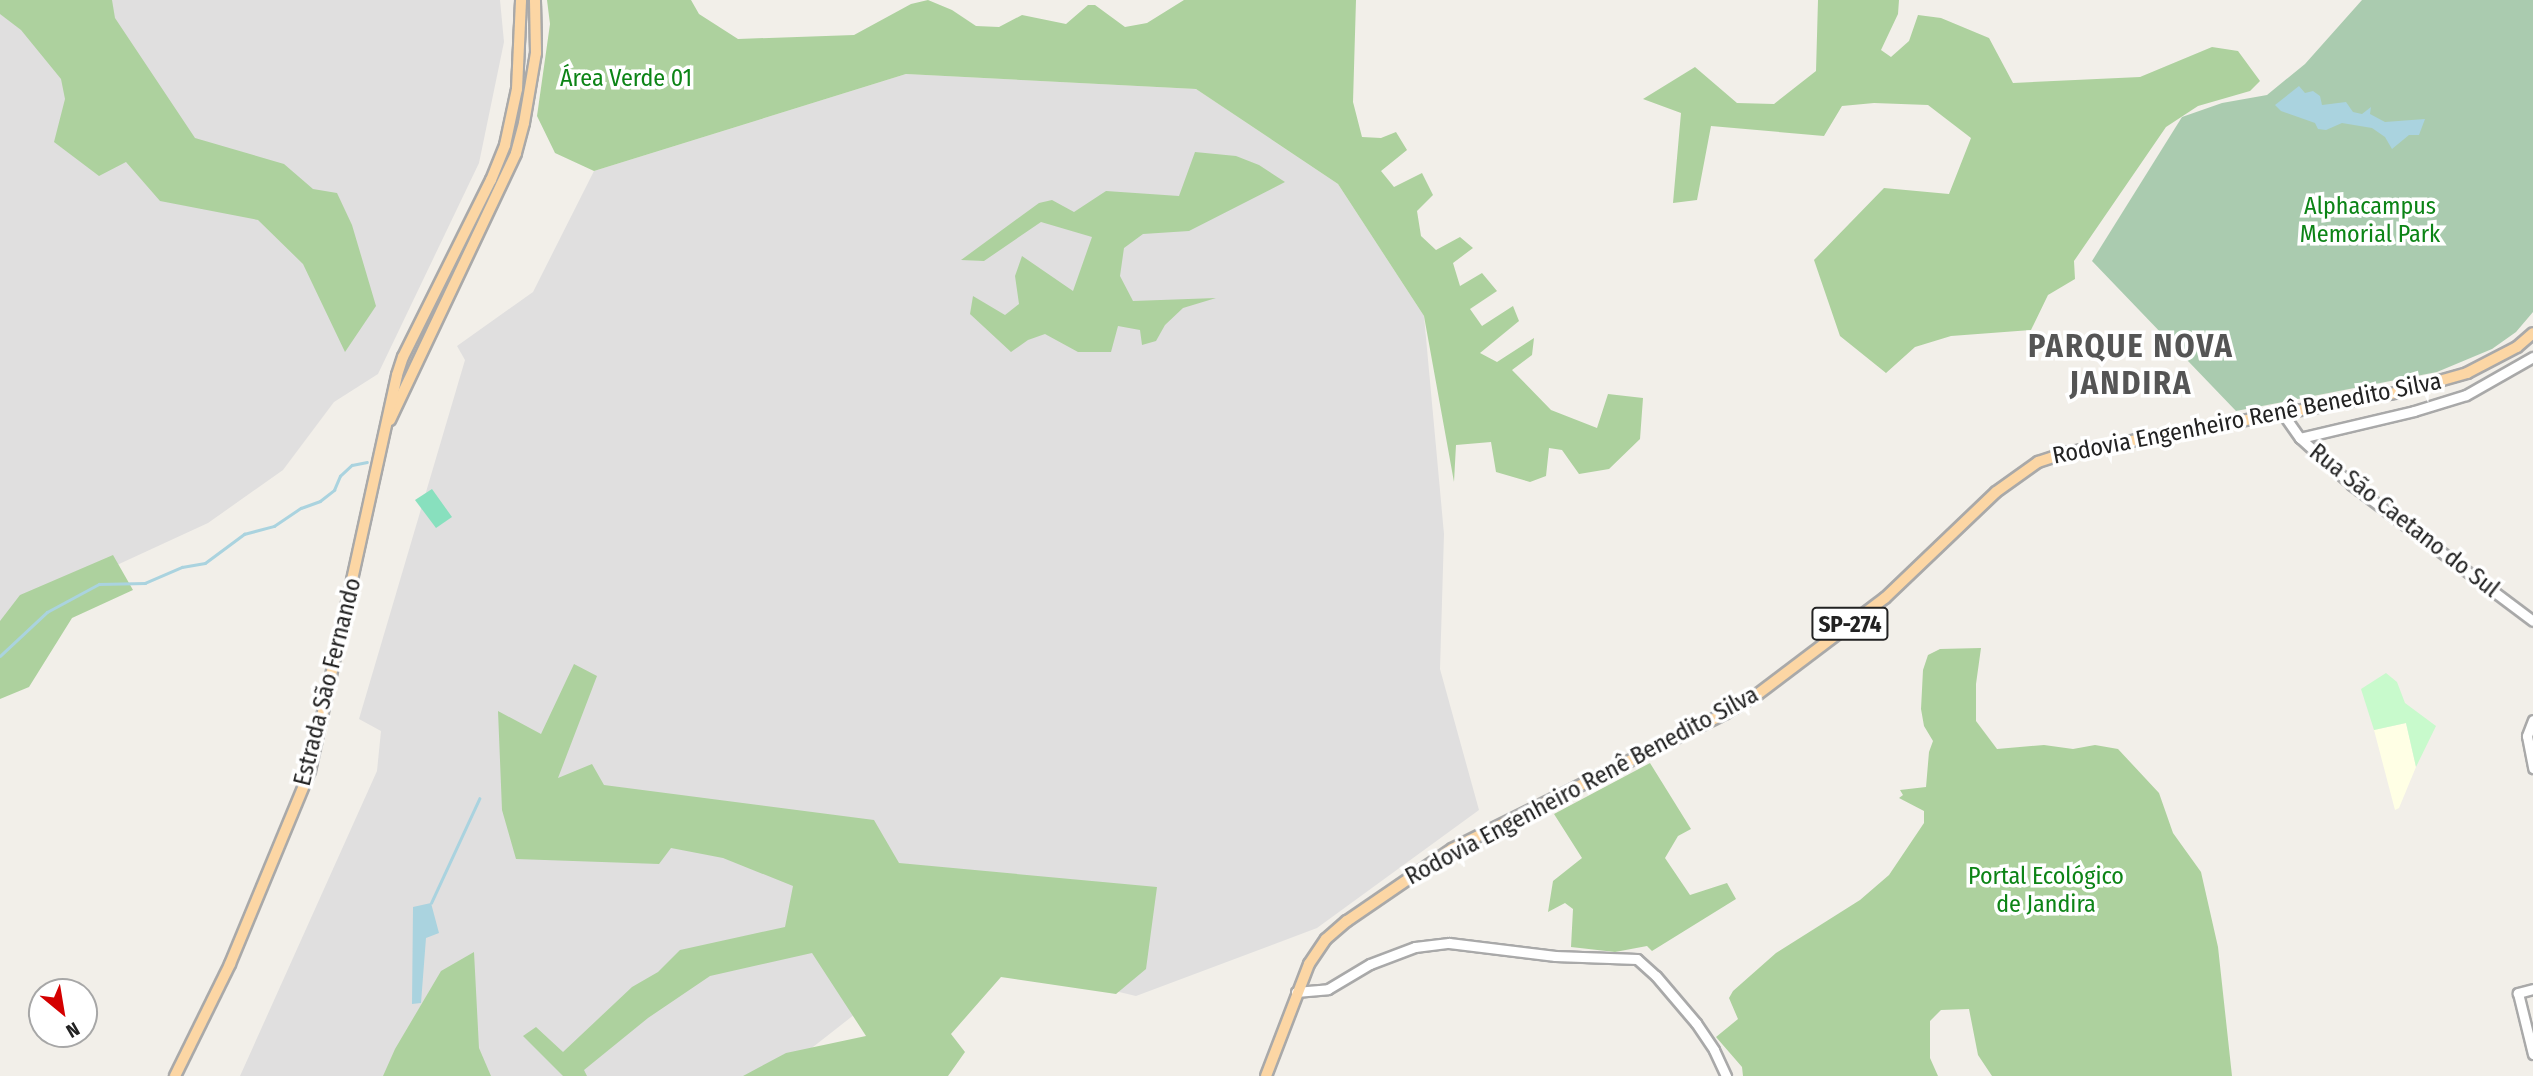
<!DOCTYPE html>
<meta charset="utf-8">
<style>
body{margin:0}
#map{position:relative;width:2533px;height:1076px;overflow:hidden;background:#f2efe9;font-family:"Fira Sans Condensed",sans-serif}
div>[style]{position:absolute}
.residential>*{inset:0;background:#e0dfdf}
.education>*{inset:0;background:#ffffe5}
.forest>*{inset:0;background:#add19e}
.cemetery>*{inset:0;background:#aacbaf}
.park>*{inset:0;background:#c8facc}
.pitch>*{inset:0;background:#88e0be}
.water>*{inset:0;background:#aad3df}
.stream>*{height:2.5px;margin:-1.25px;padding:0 1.25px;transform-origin:1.25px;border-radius:1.25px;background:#aad3df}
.roads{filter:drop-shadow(2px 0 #a9a9a9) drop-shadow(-2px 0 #a9a9a9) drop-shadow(0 2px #a9a9a9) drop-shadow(0 -2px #a9a9a9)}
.minor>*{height:9px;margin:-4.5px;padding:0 4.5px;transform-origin:4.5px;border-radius:4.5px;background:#fff}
.major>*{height:10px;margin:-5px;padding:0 5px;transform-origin:5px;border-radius:5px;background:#fcd6a4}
span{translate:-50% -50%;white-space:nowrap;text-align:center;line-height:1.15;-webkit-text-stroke:7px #fff;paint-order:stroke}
.shield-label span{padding:2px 5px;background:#fff;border:2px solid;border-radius:5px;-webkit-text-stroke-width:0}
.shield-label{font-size:23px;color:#222;font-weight:700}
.park-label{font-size:24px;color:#0c8416}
.street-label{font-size:24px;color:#222}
.district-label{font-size:32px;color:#555;font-weight:700;letter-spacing:2px}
.north{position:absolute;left:28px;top:978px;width:70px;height:70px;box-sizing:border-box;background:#fff;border:2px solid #a7a7a7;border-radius:50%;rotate:150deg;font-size:19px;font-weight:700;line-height:28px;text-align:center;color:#222}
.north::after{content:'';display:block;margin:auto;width:24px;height:32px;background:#d40000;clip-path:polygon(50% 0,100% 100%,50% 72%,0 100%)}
</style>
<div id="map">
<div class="residential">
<div style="clip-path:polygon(0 0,500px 0,504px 42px,479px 163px,378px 374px,334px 402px,283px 470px,208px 523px,28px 606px,0 632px)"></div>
<div style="clip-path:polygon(906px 74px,1196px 89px,1338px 184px,1424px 316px,1444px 534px,1440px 669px,1479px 810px,1317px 928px,1136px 996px,938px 949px,776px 1076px,240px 1076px,377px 771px,381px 731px,359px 719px,465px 360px,457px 346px,533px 292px,594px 171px)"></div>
</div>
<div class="education">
<div style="clip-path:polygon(2406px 723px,2416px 767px,2399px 808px,2395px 810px,2374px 730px)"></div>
</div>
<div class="forest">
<div style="clip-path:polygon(0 0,112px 0,115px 18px,195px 138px,284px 164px,313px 189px,337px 193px,352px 225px,376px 306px,345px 352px,303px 264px,258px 220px,160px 201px,126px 162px,99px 176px,54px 142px,65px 99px,61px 79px,21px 30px,0 14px)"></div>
<div style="clip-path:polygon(547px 0,691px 0,699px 14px,738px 39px,854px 35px,911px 4px,928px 0,952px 10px,976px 26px,999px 27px,1022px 15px,1066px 24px,1088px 5px,1095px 5px,1125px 27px,1147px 23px,1184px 0,1356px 0,1353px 102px,1362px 137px,1381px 138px,1396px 132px,1407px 150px,1381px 171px,1394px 187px,1422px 173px,1433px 195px,1417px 211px,1421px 236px,1436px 250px,1460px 237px,1473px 248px,1453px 263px,1460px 286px,1482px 273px,1497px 291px,1470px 309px,1482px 326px,1513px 306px,1519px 321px,1480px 353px,1497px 362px,1534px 338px,1532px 355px,1512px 370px,1551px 410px,1597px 428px,1608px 394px,1643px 398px,1640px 439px,1609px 469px,1579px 474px,1562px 450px,1549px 448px,1546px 476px,1530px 482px,1496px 472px,1491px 442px,1456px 445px,1454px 482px,1424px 316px,1338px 184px,1196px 89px,906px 74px,594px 171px,555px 153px,537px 116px,550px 24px)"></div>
<div style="clip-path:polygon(1818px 0,1899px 0,1898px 14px,1881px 50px,1891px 57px,1909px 41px,1918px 15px,1941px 18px,1989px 38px,2013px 83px,2140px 77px,2212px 47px,2238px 51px,2260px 81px,2250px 91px,2198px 106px,2166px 127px,2074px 261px,2075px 279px,2048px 295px,2031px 330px,1951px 336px,1915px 347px,1886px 373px,1840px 336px,1814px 260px,1884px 188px,1949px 194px,1971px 138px,1928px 105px,1874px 103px,1842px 106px,1824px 136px,1711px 126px,1697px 200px,1673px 203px,1681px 113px,1643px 99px,1695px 67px,1737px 103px,1774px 104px,1816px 71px)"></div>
<div style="clip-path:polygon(1195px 152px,1236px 156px,1259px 165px,1285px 182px,1189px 231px,1143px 234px,1124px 248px,1120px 276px,1133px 301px,1216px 298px,1183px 308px,1165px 325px,1156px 341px,1142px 345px,1140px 330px,1118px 326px,1111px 352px,1078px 352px,1045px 334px,1028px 340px,1011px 352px,970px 314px,973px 296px,1005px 315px,1019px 304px,1015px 276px,1022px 256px,1073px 291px,1092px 237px,1041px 222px,984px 261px,961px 260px,1039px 203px,1052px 200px,1074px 212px,1106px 191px,1179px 196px)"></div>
<div style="clip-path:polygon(113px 555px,133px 590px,72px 618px,29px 687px,0 699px,0 621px,20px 595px)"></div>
<div style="clip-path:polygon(1981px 648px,1976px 684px,1976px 721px,1997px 749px,2044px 745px,2073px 749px,2095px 745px,2118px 749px,2159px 793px,2173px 833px,2201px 872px,2218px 947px,2232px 1076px,1992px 1076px,1978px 1055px,1969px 1009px,1941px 1010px,1930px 1021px,1930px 1058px,1938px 1076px,1743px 1076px,1742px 1067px,1716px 1037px,1738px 1019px,1729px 998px,1733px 991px,1776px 953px,1860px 900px,1889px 875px,1924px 823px,1924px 811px,1899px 798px,1903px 795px,1900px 790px,1926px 787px,1929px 752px,1933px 741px,1924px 726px,1921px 709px,1923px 670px,1928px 655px,1940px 649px)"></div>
<div style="clip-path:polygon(574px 664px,597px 676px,558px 778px,592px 764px,604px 785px,874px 820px,899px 863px,1157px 887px,1146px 969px,1116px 994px,1001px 977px,951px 1034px,965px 1052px,948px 1076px,743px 1076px,786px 1053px,866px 1036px,812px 953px,710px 976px,648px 1018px,584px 1070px,587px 1076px,563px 1076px,523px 1036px,536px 1027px,563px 1052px,632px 987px,658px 972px,680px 950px,785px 927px,793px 886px,723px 858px,671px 848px,659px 864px,516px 859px,502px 810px,498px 711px,541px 734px)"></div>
<div style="clip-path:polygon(1650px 763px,1691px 829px,1678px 836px,1665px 858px,1690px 895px,1727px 883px,1736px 899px,1652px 951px,1647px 946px,1615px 952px,1571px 947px,1573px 909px,1565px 903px,1548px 912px,1553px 881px,1582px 858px,1554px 814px)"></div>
<div style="clip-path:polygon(474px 952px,479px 1048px,491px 1076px,383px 1076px,395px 1049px,441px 971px)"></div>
</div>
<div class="cemetery">
<div style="clip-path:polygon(2362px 0,2533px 0,2533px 312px,2516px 332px,2492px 349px,2437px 372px,2236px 411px,2092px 261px,2182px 117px,2222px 103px,2267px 95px,2305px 64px)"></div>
</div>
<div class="park">
<div style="clip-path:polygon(2386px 673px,2397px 682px,2405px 703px,2436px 726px,2416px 767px,2406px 723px,2374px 730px,2361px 689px)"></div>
</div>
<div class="pitch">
<div style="clip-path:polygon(432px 489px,452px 517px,436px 528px,415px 500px)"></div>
</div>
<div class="water">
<div style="clip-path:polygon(2299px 86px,2305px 93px,2313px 91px,2320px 96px,2322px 105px,2346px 102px,2353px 112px,2362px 114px,2371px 107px,2370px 114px,2385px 122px,2425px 119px,2419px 135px,2409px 135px,2392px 149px,2385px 137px,2372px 128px,2342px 123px,2326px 130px,2318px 129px,2315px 123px,2281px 111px,2275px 105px)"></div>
<div style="clip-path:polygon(431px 903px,439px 933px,426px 938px,421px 1003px,412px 1004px,413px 907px)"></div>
</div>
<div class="stream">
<div style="left:0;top:656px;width:64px;rotate:-43.1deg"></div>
<div style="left:47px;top:612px;width:59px;rotate:-28.3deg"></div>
<div style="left:99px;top:584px;width:46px;rotate:-1.2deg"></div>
<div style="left:145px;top:583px;width:40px;rotate:-23.4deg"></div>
<div style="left:182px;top:567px;width:23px;rotate:-10deg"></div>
<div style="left:205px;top:563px;width:49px;rotate:-36.6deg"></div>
<div style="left:244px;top:534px;width:31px;rotate:-15deg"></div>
<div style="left:274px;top:526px;width:32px;rotate:-34deg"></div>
<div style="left:301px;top:508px;width:20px;rotate:-20deg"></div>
<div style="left:320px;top:501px;width:18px;rotate:-38deg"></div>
<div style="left:334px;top:490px;width:15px;rotate:-67deg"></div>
<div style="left:340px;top:476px;width:16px;rotate:-43deg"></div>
<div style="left:352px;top:465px;width:15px;rotate:-11deg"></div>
<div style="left:431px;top:903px;width:115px;rotate:-65.2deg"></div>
</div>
<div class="roads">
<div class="minor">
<div style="left:2283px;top:414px;width:29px;rotate:55deg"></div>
<div style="left:2300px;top:438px;width:70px;rotate:42.1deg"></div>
<div style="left:2352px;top:485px;width:226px;rotate:36.9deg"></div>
<div style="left:2300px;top:438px;width:117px;rotate:-13.3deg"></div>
<div style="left:2414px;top:411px;width:54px;rotate:-17.1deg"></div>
<div style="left:2466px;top:395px;width:77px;rotate:-29.6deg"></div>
<div style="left:2533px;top:720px;width:17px;rotate:111deg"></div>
<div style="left:2527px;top:736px;width:33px;rotate:79deg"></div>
<div style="left:2533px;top:989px;width:16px;rotate:165deg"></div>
<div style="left:2518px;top:993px;width:63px;rotate:76.2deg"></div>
<div style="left:1296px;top:992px;width:32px;rotate:-5deg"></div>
<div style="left:1328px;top:989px;width:49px;rotate:-30.8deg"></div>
<div style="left:1370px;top:964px;width:48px;rotate:-20.7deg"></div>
<div style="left:1415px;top:947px;width:34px;rotate:-7deg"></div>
<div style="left:1449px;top:943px;width:107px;rotate:7deg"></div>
<div style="left:1555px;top:956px;width:82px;rotate:2.1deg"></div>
<div style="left:1637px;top:959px;width:25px;rotate:42deg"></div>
<div style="left:1656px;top:976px;width:62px;rotate:49.6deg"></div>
<div style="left:1696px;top:1023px;width:32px;rotate:56deg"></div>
<div style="left:1714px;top:1050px;width:29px;rotate:65deg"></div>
</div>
<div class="major">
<div style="left:390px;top:420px;width:295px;rotate:-64.7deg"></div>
<div style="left:516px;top:153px;width:31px;rotate:-75deg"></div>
<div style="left:524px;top:123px;width:71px;rotate:-80.3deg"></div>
<div style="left:536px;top:53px;width:53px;rotate:-91.1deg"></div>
<div style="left:175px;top:1076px;width:125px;rotate:-63.8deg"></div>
<div style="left:230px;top:964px;width:209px;rotate:-67.5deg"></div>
<div style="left:310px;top:771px;width:405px;rotate:-77.6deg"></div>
<div style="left:397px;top:375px;width:19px;rotate:-72deg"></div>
<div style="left:403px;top:357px;width:198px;rotate:-63.6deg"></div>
<div style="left:491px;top:180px;width:38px;rotate:-68deg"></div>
<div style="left:505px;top:145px;width:57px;rotate:-77.9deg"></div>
<div style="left:517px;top:89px;width:89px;rotate:-87.4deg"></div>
<div style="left:1266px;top:1076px;width:120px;rotate:-69deg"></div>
<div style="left:1309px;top:964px;width:30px;rotate:-56deg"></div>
<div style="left:1326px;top:939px;width:28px;rotate:-41deg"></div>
<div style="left:1347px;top:921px;width:127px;rotate:-34.4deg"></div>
<div style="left:1452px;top:849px;width:306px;rotate:-26.4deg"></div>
<div style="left:1726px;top:713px;width:37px;rotate:-31deg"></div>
<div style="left:1758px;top:694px;width:159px;rotate:-37.1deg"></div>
<div style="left:1885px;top:598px;width:153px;rotate:-43.7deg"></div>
<div style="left:1996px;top:492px;width:52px;rotate:-35.5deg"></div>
<div style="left:2038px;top:462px;width:28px;rotate:-18deg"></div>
<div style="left:2065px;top:453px;width:341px;rotate:-10.3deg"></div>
<div style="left:2400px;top:392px;width:70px;rotate:-15.8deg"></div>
<div style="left:2467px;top:373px;width:56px;rotate:-27.5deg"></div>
<div style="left:2517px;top:347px;width:21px;rotate:-41deg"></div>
</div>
</div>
<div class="shield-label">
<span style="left:1850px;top:624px">SP-274</span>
</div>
<div class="park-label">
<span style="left:626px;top:79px">Área Verde 01</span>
<span style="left:2370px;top:221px">Alphacampus<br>Memorial Park</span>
<span style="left:2046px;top:891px">Portal Ecológico<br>de Jandira</span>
</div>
<div class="street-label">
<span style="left:2247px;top:419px;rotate:-11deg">Rodovia Engenheiro Renê Benedito Silva</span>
<span style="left:2404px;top:521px;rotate:38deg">Rua São Caetano do Sul</span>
<span style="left:328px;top:682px;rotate:-76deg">Estrada São Fernando</span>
<span style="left:1582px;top:786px;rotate:-28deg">Rodovia Engenheiro Renê Benedito Silva</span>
</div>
<div class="district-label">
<span style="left:2131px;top:365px">PARQUE NOVA<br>JANDIRA</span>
</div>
<div class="north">N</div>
</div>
